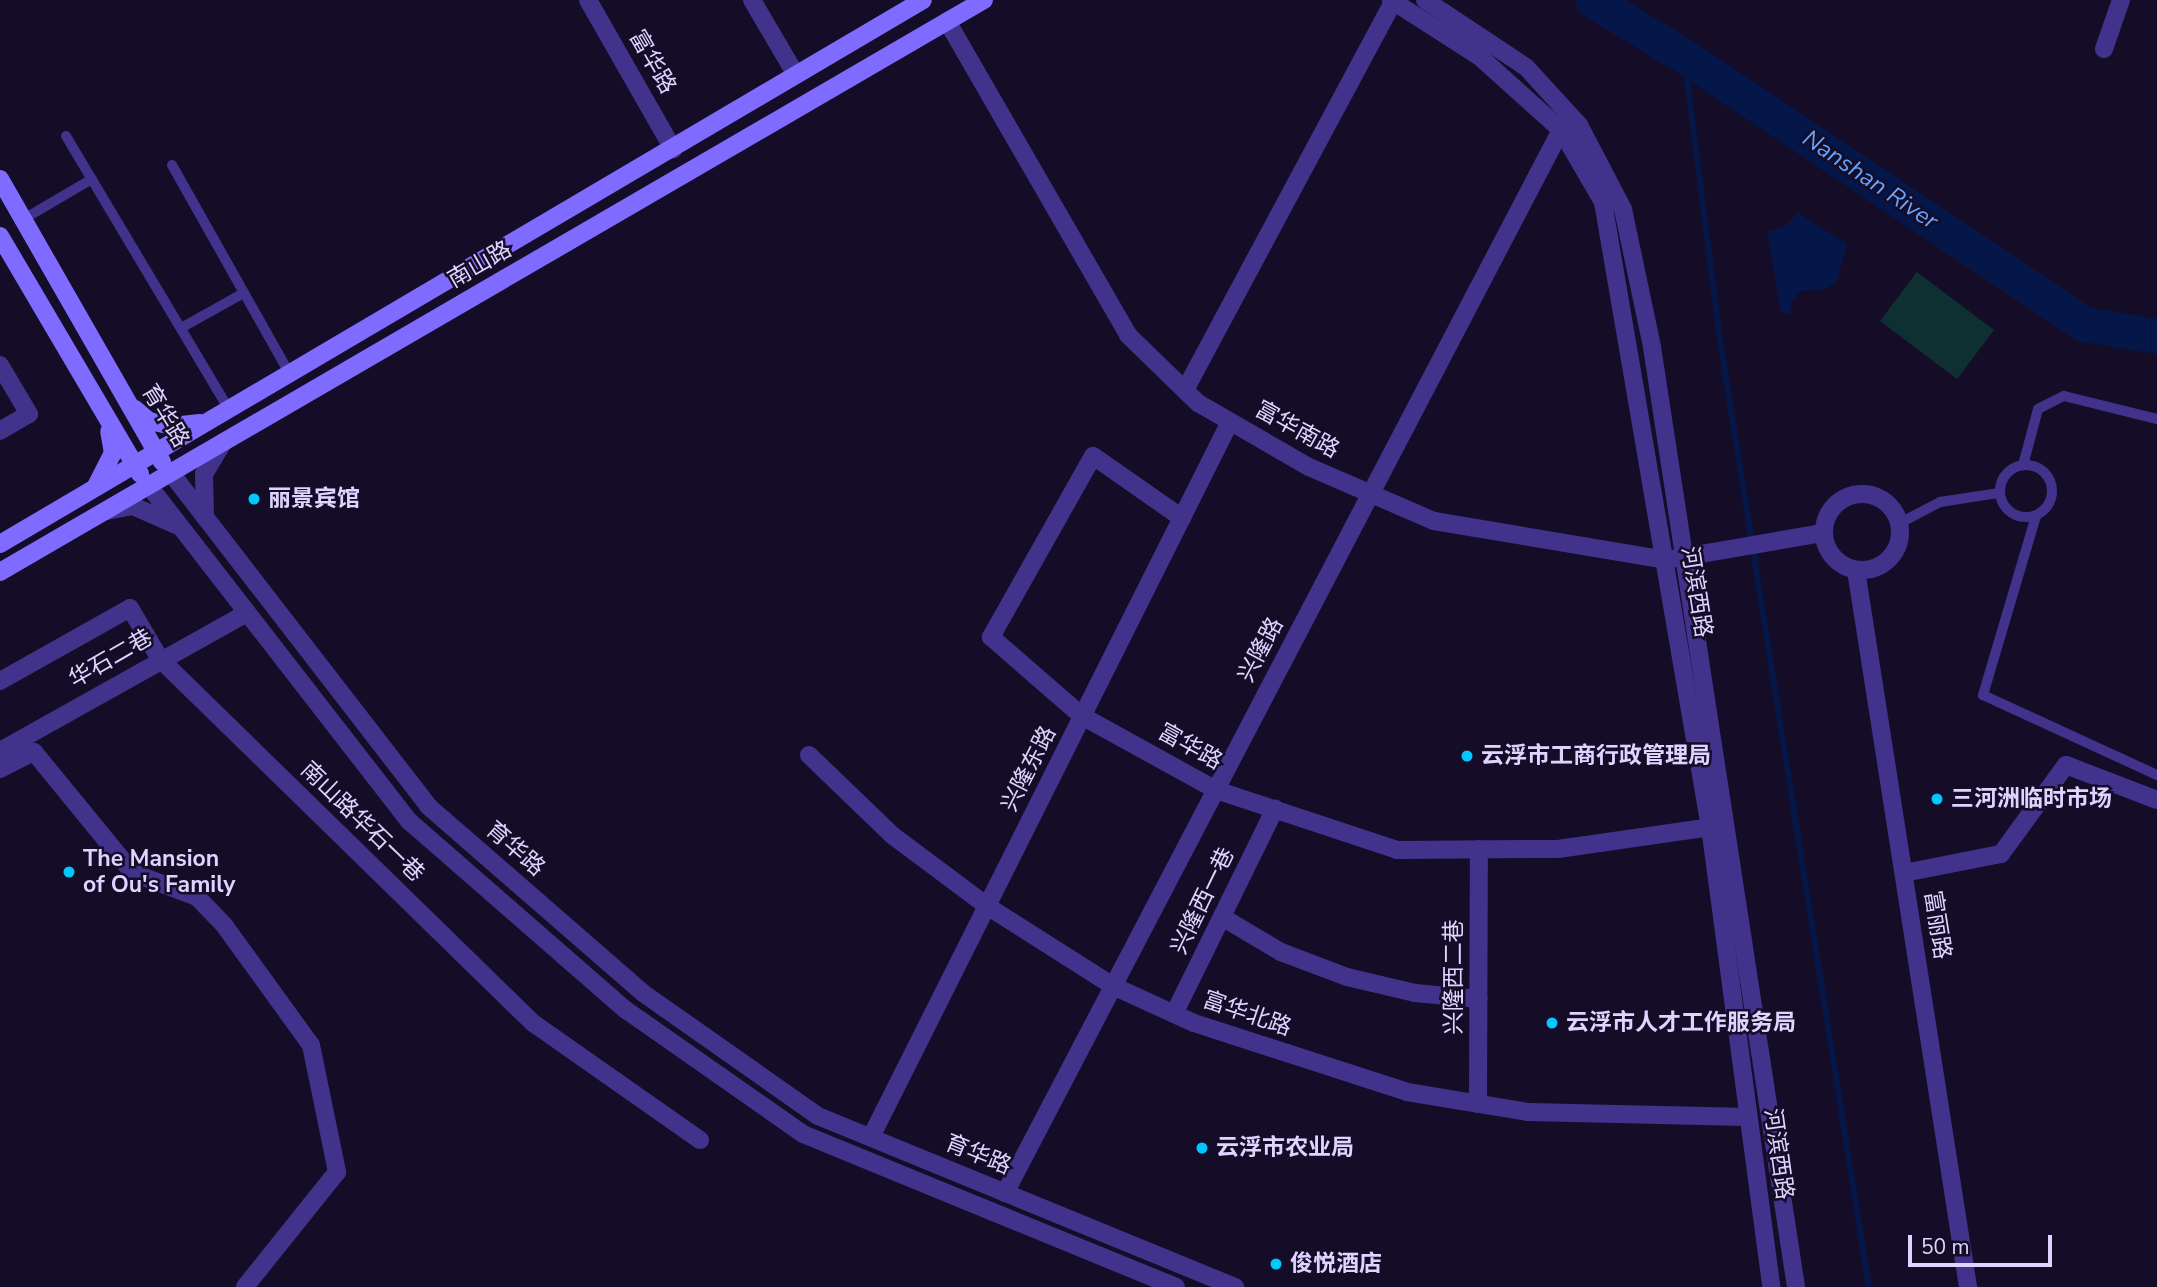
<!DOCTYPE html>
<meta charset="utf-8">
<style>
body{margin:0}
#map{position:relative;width:2157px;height:1287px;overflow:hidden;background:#150d28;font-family:"Nunito Sans","Noto Sans SC",sans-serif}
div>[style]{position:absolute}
.green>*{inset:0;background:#0f3032}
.water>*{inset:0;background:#051649}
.stream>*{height:6px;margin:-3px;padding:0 3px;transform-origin:3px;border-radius:3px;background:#051649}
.river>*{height:35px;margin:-17.5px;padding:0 17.5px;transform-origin:17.5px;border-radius:17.5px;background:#051649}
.service>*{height:10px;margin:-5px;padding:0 5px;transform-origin:5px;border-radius:5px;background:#41338c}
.service>.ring{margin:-5px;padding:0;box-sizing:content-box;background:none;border:10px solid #41338c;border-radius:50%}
.minor>*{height:18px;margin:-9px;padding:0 9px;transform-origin:9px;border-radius:9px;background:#41338c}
.minor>.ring{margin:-9px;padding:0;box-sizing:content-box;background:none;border:18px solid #41338c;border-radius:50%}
.tertiary>*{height:18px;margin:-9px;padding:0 9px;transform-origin:9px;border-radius:9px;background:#41338c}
.secondary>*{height:18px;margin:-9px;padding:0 9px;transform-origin:9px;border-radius:9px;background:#7f6bff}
.dots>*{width:19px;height:19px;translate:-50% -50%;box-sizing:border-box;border:4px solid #150d28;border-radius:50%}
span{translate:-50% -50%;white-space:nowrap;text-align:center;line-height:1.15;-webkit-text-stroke:5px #150d28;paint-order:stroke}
.street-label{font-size:23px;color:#ded4ff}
.poi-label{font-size:23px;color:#ded4ff;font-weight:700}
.left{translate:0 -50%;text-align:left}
.water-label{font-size:24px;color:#62a4ff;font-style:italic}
.scale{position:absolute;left:1908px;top:1235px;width:144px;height:32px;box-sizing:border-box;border:4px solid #ded4ff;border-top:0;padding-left:9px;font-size:21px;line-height:24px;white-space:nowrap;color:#ded4ff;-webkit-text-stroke:5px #150d28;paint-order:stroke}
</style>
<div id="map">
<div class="green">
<div style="clip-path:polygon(1917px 272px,1994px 330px,1957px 379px,1880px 321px)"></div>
</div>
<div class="water">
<div style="clip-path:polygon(1798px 213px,1847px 244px,1837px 281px,1827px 289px,1801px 291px,1792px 301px,1790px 314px,1781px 313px,1767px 232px,1785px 226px)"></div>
</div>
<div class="stream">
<div style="left:1684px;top:56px;width:280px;rotate:82.8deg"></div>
<div style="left:1719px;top:334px;width:965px;rotate:81.06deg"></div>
</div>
<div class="river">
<div style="left:1592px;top:0;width:108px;rotate:31.3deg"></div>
<div style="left:1684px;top:56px;width:481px;rotate:33.8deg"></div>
<div style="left:2084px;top:324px;width:74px;rotate:9.3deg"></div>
</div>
<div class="service">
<div style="left:66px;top:136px;width:318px;rotate:59.2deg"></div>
<div style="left:172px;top:165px;width:240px;rotate:60.6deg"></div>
<div style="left:22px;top:220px;width:81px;rotate:-30.4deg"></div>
<div style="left:181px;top:328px;width:72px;rotate:-29.1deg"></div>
<div class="ring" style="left:2000px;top:465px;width:42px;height:42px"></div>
<div style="left:2023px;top:465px;width:58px;rotate:-75deg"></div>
<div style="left:2038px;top:409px;width:29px;rotate:-27deg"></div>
<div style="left:2064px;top:396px;width:96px;rotate:13.9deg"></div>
<div style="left:2036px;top:516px;width:187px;rotate:106.5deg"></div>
<div style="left:1983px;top:695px;width:192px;rotate:24.7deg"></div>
<div style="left:1900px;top:523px;width:45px;rotate:-27.7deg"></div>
<div style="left:1940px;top:502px;width:60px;rotate:-8.7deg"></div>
</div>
<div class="minor">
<div style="left:588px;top:0;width:172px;rotate:60.3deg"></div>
<div style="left:752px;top:0;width:87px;rotate:59.6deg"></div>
<div style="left:947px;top:21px;width:362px;rotate:60deg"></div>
<div style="left:1128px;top:335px;width:98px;rotate:44.2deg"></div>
<div style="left:1198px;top:403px;width:128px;rotate:30deg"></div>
<div style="left:1309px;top:467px;width:136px;rotate:23.4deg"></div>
<div style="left:1434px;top:521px;width:235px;rotate:9.5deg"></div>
<div style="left:1666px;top:560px;width:159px;rotate:-9.8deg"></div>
<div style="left:2104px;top:49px;width:52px;rotate:-70.9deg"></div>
<div style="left:0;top:365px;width:57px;rotate:59.4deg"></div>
<div style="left:29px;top:414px;width:34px;rotate:150deg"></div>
<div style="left:1185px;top:390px;width:440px;rotate:-61.8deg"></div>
<div class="ring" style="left:1824px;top:494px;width:58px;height:58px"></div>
<div style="left:1182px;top:518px;width:108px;rotate:-145.1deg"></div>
<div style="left:1093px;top:456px;width:208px;rotate:119.4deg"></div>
<div style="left:991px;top:637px;width:121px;rotate:41deg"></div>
<div style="left:1082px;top:716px;width:153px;rotate:28.9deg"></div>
<div style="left:1216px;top:790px;width:191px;rotate:18.3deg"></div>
<div style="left:1397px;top:850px;width:161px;rotate:-0.4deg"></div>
<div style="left:1558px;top:849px;width:154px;rotate:-8.2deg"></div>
<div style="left:1856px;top:570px;width:726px;rotate:81.12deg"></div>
<div style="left:0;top:681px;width:149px;rotate:-29.3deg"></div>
<div style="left:130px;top:608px;width:59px;rotate:59.5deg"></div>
<div style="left:160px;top:659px;width:521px;rotate:44.3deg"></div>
<div style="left:533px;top:1023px;width:204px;rotate:35deg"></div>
<div style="left:0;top:751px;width:283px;rotate:-29.2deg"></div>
<div style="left:809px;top:755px;width:115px;rotate:43.9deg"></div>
<div style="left:892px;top:835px;width:119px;rotate:36.8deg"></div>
<div style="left:987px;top:906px;width:149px;rotate:32.4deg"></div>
<div style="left:1113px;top:986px;width:89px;rotate:24.6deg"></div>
<div style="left:1194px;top:1023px;width:224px;rotate:17.9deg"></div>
<div style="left:1407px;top:1092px;width:123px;rotate:9.4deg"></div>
<div style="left:1528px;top:1112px;width:220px;rotate:1.3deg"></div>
<div style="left:0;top:769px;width:38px;rotate:-27deg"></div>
<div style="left:34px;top:752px;width:156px;rotate:50.7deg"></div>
<div style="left:133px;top:873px;width:68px;rotate:20.6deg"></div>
<div style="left:197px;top:897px;width:39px;rotate:46deg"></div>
<div style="left:224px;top:925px;width:148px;rotate:54.1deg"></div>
<div style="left:311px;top:1045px;width:130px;rotate:78.4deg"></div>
<div style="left:337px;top:1172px;width:147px;rotate:128.7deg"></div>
<div style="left:1904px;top:873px;width:99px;rotate:-11.1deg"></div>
<div style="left:2001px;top:854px;width:110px;rotate:-53.9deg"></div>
<div style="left:2066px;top:765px;width:97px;rotate:21deg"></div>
<div style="left:1222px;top:917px;width:69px;rotate:30.7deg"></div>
<div style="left:1281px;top:952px;width:71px;rotate:20.7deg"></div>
<div style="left:1347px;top:977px;width:70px;rotate:13.2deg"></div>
<div style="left:1415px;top:993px;width:64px;rotate:5.4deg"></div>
<div style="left:1174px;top:1014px;width:229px;rotate:-63.8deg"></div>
<div style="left:1478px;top:1104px;width:255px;rotate:-89.8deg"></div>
<div style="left:871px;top:1137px;width:800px;rotate:-63.34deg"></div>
<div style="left:1005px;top:1193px;width:1200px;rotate:-62.39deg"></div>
</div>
<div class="tertiary">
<div style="left:1391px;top:0;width:106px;rotate:32.6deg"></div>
<div style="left:1480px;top:57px;width:109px;rotate:42deg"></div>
<div style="left:1561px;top:130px;width:83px;rotate:59.7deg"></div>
<div style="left:1603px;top:202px;width:634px;rotate:80.29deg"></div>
<div style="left:1710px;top:827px;width:464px;rotate:82.4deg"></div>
<div style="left:1425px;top:0;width:121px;rotate:33.6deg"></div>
<div style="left:1526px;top:67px;width:79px;rotate:47.6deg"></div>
<div style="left:1579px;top:125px;width:95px;rotate:62.4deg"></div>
<div style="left:1623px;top:209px;width:141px;rotate:78.1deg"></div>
<div style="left:1652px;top:347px;width:951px;rotate:81.29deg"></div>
<div style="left:171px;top:473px;width:421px;rotate:52.3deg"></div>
<div style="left:428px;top:806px;width:285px;rotate:41deg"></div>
<div style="left:643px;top:993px;width:214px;rotate:35.1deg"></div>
<div style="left:818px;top:1116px;width:451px;rotate:22.3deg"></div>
<div style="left:149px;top:486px;width:424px;rotate:52.2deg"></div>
<div style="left:409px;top:821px;width:288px;rotate:41.1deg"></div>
<div style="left:626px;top:1010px;width:216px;rotate:35deg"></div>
<div style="left:803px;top:1134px;width:403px;rotate:22.3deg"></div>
<div style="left:107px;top:511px;width:26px;rotate:-11deg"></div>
<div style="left:133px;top:506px;width:47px;rotate:23.8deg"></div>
<div style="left:205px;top:517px;width:43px;rotate:-91.3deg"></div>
<div style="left:204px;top:474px;width:37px;rotate:-59deg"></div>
</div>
<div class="secondary">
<div style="left:0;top:179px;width:326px;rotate:60.2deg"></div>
<div style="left:0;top:236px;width:276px;rotate:59.5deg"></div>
<div style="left:135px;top:409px;width:18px;rotate:41deg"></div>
<div style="left:149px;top:421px;width:24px;rotate:12deg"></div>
<div style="left:172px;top:426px;width:28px;rotate:-6deg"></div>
<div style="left:96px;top:486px;width:37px;rotate:-63deg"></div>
<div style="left:113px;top:453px;width:22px;rotate:-100deg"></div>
<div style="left:0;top:544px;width:1071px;rotate:-30.51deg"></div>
<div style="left:0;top:572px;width:1138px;rotate:-30.17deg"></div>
</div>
<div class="dots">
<div style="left:254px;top:499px;background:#00c8ff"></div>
<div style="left:1467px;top:756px;background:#00c8ff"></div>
<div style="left:1937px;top:799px;background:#00c8ff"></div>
<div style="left:69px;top:872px;background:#00c8ff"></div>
<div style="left:1552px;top:1023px;background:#00c8ff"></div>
<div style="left:1202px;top:1148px;background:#00c8ff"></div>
<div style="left:1276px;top:1264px;background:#00c8ff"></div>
</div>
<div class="street-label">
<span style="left:652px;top:62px;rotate:60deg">富华路</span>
<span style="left:480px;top:265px;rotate:-30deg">南山路</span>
<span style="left:165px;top:416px;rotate:59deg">育华路</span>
<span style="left:1297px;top:430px;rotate:29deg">富华南路</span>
<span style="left:1696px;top:592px;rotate:81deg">河滨西路</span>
<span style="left:1261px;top:650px;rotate:-62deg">兴隆路</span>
<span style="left:111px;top:659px;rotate:-30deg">华石二巷</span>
<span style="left:1190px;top:747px;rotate:29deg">富华路</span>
<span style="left:1029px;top:769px;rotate:-63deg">兴隆东路</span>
<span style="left:362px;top:822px;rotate:44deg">南山路华石一巷</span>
<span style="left:515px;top:849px;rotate:41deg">育华路</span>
<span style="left:1203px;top:901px;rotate:-64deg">兴隆西一巷</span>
<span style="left:1937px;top:925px;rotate:81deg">富丽路</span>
<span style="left:1454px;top:977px;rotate:-90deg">兴隆西二巷</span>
<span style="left:1247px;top:1014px;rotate:19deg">富华北路</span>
<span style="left:1778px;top:1154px;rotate:82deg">河滨西路</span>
<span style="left:978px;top:1155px;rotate:22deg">育华路</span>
</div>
<div class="poi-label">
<span class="left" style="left:268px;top:499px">丽景宾馆</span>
<span class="left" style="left:1481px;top:756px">云浮市工商行政管理局</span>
<span class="left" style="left:1951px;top:799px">三河洲临时市场</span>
<span class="left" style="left:83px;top:872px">The Mansion<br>of Ou's Family</span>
<span class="left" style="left:1566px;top:1023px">云浮市人才工作服务局</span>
<span class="left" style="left:1216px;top:1148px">云浮市农业局</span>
<span class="left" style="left:1290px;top:1264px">俊悦酒店</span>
</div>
<div class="water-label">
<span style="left:1870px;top:180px;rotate:34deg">Nanshan River</span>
</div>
<div class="scale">50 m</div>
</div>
